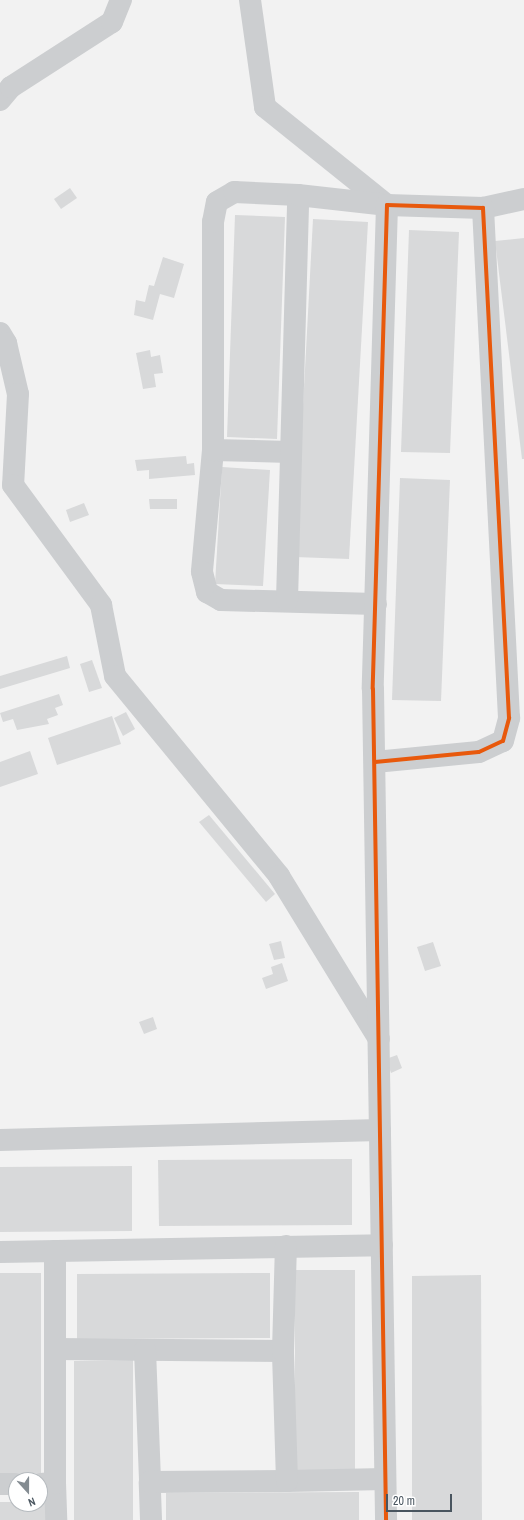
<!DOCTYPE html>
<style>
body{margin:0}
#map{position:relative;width:524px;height:1520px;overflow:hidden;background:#f2f2f2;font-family:"Archivo Narrow",sans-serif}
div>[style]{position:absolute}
.building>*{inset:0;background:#d8d9da}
.minor>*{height:22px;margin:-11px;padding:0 11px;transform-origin:11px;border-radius:11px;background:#ccced0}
.cycleway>*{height:4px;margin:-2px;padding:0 2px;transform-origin:2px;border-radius:2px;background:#e8590c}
span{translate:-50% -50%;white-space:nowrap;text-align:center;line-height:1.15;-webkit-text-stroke:3px #fff;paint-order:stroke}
.north{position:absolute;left:8px;top:1472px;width:40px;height:40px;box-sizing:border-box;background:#fff;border:1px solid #b6bbbf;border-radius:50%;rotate:159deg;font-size:11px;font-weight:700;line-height:16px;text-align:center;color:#49555f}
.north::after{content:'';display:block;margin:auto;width:14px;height:18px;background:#848c92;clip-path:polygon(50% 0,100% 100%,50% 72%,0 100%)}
.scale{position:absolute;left:386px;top:1494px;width:66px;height:18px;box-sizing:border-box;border:2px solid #49555f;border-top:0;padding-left:5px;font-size:12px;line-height:14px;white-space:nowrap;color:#49555f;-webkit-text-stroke:3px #fff;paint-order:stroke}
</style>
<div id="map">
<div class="building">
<div style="clip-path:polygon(70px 188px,77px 198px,61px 209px,54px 199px)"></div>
<div style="clip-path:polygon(235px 215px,285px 217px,277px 439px,227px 437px)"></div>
<div style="clip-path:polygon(313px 219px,368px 222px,349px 559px,295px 557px)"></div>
<div style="clip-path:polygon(409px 230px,459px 232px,450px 453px,401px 452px)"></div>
<div style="clip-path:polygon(524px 238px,524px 459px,522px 459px,495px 241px)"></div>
<div style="clip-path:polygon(163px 257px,184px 264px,174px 298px,160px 294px,153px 320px,134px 315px,136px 300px,145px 302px,149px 285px,154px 286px)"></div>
<div style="clip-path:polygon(150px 350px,151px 357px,160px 355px,163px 373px,154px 374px,156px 387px,143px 389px,136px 353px)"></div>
<div style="clip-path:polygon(186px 456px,187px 464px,194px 463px,195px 475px,149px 479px,149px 470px,137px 471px,135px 460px)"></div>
<div style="clip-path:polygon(222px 467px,270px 470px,263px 586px,215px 584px)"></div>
<div style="clip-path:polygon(400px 478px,450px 480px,441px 701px,392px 700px)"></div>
<div style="clip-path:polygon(149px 499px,177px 499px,177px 509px,150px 509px)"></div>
<div style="clip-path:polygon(84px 503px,89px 515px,70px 522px,66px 510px)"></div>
<div style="clip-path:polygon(67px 656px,70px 668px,0 689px,0 676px)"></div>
<div style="clip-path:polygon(92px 660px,102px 688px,89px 692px,80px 664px)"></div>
<div style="clip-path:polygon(59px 694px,63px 705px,55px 708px,58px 715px,47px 719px,49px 724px,17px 730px,13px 719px,3px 722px,0 713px)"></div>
<div style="clip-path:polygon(126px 712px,135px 729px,123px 736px,114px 718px)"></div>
<div style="clip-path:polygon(112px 716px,121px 744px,57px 765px,48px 738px)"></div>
<div style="clip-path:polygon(30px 751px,38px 774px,0 787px,0 762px)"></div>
<div style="clip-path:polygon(209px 815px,275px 894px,266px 902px,199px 822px)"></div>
<div style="clip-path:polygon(281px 941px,285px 958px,274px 960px,269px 944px)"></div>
<div style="clip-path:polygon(433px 942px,441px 966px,425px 971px,417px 947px)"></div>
<div style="clip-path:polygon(282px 963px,288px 981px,266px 989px,262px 978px,273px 974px,271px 967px)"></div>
<div style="clip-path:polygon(153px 1017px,157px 1029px,144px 1034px,139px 1022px)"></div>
<div style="clip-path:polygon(397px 1055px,402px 1068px,391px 1073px,386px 1059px)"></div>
<div style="clip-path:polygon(352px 1159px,352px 1225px,159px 1226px,158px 1160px)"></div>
<div style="clip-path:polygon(132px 1166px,132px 1231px,0 1232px,0 1167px)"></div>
<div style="clip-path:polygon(295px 1270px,355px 1270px,355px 1471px,295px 1471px)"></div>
<div style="clip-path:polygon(0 1273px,41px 1273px,41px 1473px,0 1474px)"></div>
<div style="clip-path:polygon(270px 1273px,270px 1338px,77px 1339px,77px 1274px)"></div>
<div style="clip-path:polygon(481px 1275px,482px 1520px,412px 1520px,412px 1276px)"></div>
<div style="clip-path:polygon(133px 1360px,133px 1520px,74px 1520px,74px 1361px)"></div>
<div style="clip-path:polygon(359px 1492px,359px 1520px,166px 1520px,166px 1493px)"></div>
<div style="clip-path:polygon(0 1502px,47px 1502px,47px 1520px,0 1520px)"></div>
</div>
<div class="minor">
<div style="left:250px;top:0;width:108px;rotate:82deg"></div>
<div style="left:265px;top:107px;width:156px;rotate:38.8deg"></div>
<div style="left:0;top:100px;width:17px;rotate:-50deg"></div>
<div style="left:11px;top:87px;width:120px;rotate:-32.8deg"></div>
<div style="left:112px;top:22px;width:24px;rotate:-68deg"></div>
<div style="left:483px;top:208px;width:42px;rotate:-12.4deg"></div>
<div style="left:0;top:333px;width:12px;rotate:59deg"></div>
<div style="left:6px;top:343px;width:52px;rotate:76.8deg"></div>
<div style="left:18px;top:394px;width:91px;rotate:93.1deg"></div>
<div style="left:13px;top:485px;width:149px;rotate:53.7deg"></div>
<div style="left:101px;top:605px;width:72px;rotate:78.8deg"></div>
<div style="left:115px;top:676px;width:259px;rotate:50.6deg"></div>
<div style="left:279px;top:876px;width:191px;rotate:58.5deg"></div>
<div style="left:213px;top:450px;width:122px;rotate:95.2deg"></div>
<div style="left:202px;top:572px;width:21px;rotate:76deg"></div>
<div style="left:207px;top:592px;width:16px;rotate:30deg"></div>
<div style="left:221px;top:600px;width:155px;rotate:1.5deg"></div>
<div style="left:290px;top:452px;width:77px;rotate:-178.5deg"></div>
<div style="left:213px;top:450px;width:228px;rotate:-90deg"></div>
<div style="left:213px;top:222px;width:20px;rotate:-79deg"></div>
<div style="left:217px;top:202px;width:20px;rotate:-30deg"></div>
<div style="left:234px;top:192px;width:64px;rotate:2.7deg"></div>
<div style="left:287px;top:600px;width:405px;rotate:-88.4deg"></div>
<div style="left:298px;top:195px;width:90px;rotate:6.4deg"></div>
<div style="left:375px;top:762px;width:104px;rotate:-5.5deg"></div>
<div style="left:479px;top:752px;width:26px;rotate:-25deg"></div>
<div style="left:503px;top:741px;width:24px;rotate:-75deg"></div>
<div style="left:509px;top:718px;width:511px;rotate:-92.92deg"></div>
<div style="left:483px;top:208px;width:96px;rotate:-178.2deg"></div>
<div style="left:387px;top:205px;width:484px;rotate:91.7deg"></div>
<div style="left:373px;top:689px;width:831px;rotate:89.1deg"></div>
<div style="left:0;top:1140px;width:380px;rotate:-1.5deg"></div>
<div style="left:0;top:1252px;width:382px;rotate:-1deg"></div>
<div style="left:55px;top:1349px;width:228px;rotate:0.5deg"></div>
<div style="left:145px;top:1350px;width:132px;rotate:87.8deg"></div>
<div style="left:287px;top:1481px;width:98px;rotate:-1.2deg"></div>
<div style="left:55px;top:1483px;width:37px;rotate:88deg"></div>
<div style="left:0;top:1484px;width:16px"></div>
<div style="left:40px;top:1484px;width:15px;rotate:-4deg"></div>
<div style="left:55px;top:1483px;width:232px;rotate:-90deg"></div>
<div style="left:151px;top:1520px;width:38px;rotate:-92deg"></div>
<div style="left:150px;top:1482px;width:137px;rotate:-0.4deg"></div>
<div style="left:287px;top:1481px;width:130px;rotate:-91.8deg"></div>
<div style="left:283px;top:1351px;width:105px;rotate:-88.4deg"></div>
</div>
<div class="cycleway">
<div style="left:375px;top:762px;width:104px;rotate:-5.5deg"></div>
<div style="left:479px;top:752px;width:26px;rotate:-25deg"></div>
<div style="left:503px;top:741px;width:24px;rotate:-75deg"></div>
<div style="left:509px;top:718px;width:511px;rotate:-92.92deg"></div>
<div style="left:483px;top:208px;width:96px;rotate:-178.2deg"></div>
<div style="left:387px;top:205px;width:484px;rotate:91.7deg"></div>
<div style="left:373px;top:689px;width:831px;rotate:89.1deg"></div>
</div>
<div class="north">N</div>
<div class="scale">20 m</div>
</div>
